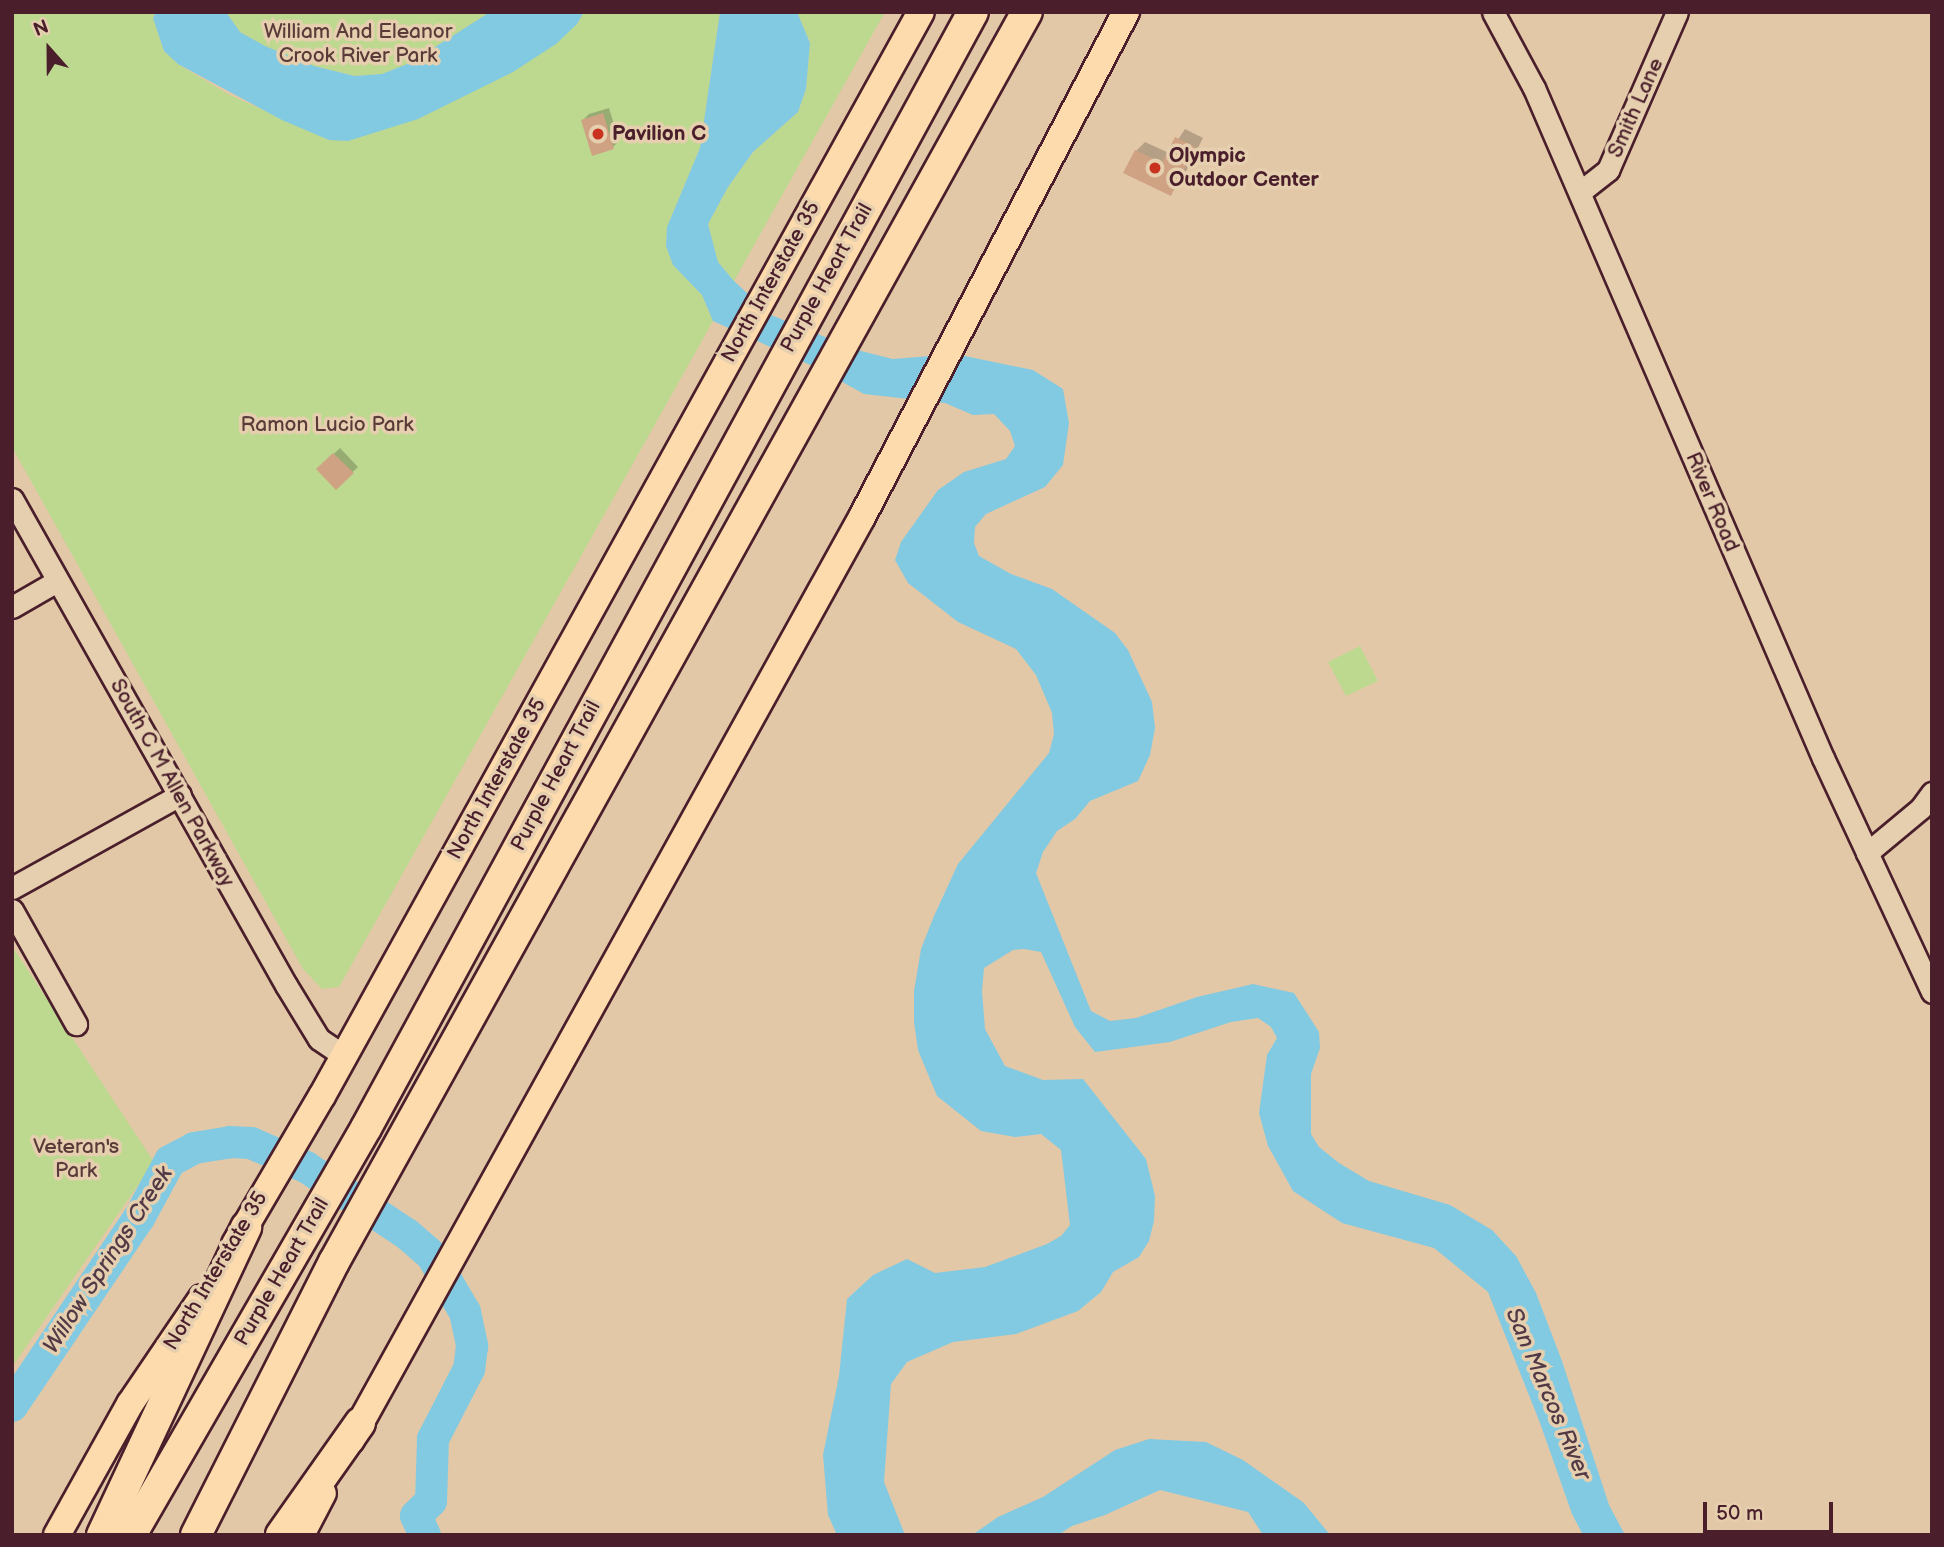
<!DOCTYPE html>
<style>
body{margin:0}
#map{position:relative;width:1944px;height:1547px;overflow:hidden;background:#e3c8a8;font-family:"Balsamiq Sans",sans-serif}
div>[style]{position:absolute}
.green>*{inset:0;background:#bdd88f}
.water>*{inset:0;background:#81cae2}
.shadow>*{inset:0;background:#0003}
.river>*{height:32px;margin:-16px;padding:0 16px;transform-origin:16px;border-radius:16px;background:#81cae2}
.building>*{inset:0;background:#cea282}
.roads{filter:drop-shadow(2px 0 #4a1f2b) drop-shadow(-2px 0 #4a1f2b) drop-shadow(0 2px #4a1f2b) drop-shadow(0 -2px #4a1f2b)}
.minor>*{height:21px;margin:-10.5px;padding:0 10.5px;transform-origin:10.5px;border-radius:10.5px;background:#e6cfaf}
.major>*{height:26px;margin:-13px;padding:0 13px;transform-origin:13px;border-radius:13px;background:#fedbac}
.highway>*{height:30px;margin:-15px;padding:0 15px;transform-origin:15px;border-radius:15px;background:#fedbac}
.dots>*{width:19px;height:19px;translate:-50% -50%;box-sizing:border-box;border:4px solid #e6cfaf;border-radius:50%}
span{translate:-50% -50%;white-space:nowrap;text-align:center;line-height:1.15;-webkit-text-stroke:7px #e6cfaf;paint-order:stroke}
.park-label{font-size:21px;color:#5b3b3a}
.street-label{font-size:21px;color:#4a1f2b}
.poi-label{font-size:21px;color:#4a1f2b;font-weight:700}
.left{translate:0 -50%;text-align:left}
.water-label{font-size:23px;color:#523946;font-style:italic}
.frame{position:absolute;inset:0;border:14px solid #4a1f2b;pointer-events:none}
.north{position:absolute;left:14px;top:14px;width:70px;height:70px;-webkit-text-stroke:5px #e6cfaf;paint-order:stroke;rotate:339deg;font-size:19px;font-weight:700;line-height:28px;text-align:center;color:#4a1f2b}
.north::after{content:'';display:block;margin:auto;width:24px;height:32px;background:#4a1f2b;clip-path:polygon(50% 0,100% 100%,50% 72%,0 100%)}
.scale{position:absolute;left:1703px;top:1502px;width:130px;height:32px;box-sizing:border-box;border:4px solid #4a1f2b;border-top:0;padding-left:9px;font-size:21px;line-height:24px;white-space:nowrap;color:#4a1f2b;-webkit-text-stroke:5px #e6cfaf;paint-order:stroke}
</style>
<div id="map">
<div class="green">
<div style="clip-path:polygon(12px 12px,156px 12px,153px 18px,164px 51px,178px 64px,228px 94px,329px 140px,418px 119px,464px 95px,577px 24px,584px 12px,720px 12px,700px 148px,667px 227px,666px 246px,673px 265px,702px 295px,713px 321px,339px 987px,322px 989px,303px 969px,12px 447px)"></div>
<div style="clip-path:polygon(226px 12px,490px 12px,410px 63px,382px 74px,355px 76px,314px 66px,265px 46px,240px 32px)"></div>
<div style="clip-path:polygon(797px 12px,885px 12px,734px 281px,718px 262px,708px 224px,728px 187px,753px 152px,798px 112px,806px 89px,810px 43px)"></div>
<div style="clip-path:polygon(1360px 646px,1378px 681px,1346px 696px,1328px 662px)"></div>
<div style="clip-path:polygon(12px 946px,154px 1162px,12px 1367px)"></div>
</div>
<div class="water">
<div style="clip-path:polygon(156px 12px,226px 12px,240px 32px,265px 46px,314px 66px,355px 76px,382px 74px,410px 63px,490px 12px,584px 12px,577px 24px,556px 44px,513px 72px,418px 119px,348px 141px,329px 140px,282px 120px,178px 64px,164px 51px,153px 18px)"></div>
<div style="clip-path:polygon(720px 12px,797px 12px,810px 43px,806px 89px,798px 112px,753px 152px,728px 187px,708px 224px,718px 262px,734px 281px,771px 315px,857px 350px,893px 359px,955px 354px,1033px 370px,1063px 389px,1069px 423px,1063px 465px,1045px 487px,986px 514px,975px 527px,974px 543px,979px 556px,1011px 574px,1052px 589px,1115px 633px,1128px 650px,1152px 702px,1155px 728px,1150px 755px,1138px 781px,1090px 801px,1075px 819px,1057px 831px,1043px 852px,1036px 873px,1091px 1011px,1110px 1021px,1136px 1018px,1197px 997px,1253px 984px,1294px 993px,1319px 1032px,1320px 1048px,1311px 1074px,1311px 1134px,1319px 1147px,1339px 1163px,1369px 1181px,1450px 1205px,1492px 1230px,1516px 1256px,1536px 1293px,1562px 1361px,1609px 1505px,1625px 1535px,1583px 1535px,1572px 1514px,1540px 1423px,1488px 1292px,1434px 1248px,1342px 1223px,1293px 1191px,1268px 1146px,1259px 1113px,1267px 1055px,1277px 1038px,1271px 1027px,1258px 1018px,1231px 1022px,1170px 1042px,1095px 1052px,1075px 1027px,1041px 952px,1024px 949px,1013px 950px,984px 968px,982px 991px,985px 1029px,1005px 1066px,1043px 1080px,1083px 1079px,1146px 1159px,1155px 1196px,1154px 1221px,1149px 1241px,1139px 1257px,1113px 1272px,1101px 1292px,1078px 1311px,1016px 1334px,953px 1342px,907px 1362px,891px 1384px,884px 1482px,905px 1535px,837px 1535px,828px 1515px,823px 1455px,839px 1376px,847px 1299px,873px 1275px,907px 1259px,935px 1273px,985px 1267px,1047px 1244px,1061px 1236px,1070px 1225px,1061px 1150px,1041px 1134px,1015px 1137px,981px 1131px,937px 1096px,918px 1050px,914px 1022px,914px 991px,921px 949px,934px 916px,958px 864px,1049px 753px,1054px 734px,1052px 713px,1036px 675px,1016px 649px,958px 622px,908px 583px,895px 560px,901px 542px,938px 490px,964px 472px,1006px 459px,1015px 446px,1010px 431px,994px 414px,973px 415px,945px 403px,864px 394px,817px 368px,713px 321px,702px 295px,673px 265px,666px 246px,667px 227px,700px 148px)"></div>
<div style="clip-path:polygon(1149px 1439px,1206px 1442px,1243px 1460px,1304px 1503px,1330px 1535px,1263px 1535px,1248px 1512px,1160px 1490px,1105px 1515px,1072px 1526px,1058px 1535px,972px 1535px,998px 1517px,1043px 1497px,1115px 1450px)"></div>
</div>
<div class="shadow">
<div style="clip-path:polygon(609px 108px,619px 141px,613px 147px,583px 120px,589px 114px)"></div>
<div style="clip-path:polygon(1185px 129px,1203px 138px,1179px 185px,1170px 194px,1136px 151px,1145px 142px,1169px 153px)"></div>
<div style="clip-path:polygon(340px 448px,358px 467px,336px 488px,318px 469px)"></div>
</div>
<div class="river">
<div style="left:12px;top:1406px;width:227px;rotate:-56deg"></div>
<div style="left:139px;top:1218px;width:65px;rotate:-61.5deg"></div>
<div style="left:170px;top:1161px;width:27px;rotate:-28deg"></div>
<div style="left:194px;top:1148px;width:36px;rotate:-9deg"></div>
<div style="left:230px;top:1142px;width:21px;rotate:3deg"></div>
<div style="left:251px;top:1143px;width:60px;rotate:23.6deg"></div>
<div style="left:306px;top:1167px;width:121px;rotate:33.6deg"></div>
<div style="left:407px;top:1234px;width:33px;rotate:41deg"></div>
<div style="left:432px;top:1256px;width:65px;rotate:59.5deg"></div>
<div style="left:465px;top:1312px;width:35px;rotate:78deg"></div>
<div style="left:472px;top:1346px;width:23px;rotate:97deg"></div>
<div style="left:469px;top:1369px;width:79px;rotate:117.2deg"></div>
<div style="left:433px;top:1439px;width:62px;rotate:91.8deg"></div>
<div style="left:431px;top:1501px;width:21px;rotate:135deg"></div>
<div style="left:416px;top:1516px;width:21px;rotate:65deg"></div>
</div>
<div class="building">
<div style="clip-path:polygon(603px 113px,614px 149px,592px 156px,581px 120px)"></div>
<div style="clip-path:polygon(1175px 137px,1195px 147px,1171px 196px,1123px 173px,1135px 150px,1162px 163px)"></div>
<div style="clip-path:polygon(333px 453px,354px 473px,336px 490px,316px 469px)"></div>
</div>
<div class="roads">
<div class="minor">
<div style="left:1493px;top:12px;width:86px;rotate:61.7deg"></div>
<div style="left:1534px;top:88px;width:730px;rotate:66.67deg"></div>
<div style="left:1823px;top:758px;width:258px;rotate:65deg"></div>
<div style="left:1580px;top:192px;width:36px;rotate:-38deg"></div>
<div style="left:1608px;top:170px;width:172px;rotate:-66.4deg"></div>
<div style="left:12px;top:499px;width:558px;rotate:60.59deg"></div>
<div style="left:286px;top:985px;width:63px;rotate:58.6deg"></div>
<div style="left:319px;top:1039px;width:30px;rotate:34deg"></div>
<div style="left:12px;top:607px;width:52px;rotate:-30deg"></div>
<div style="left:1867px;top:853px;width:70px;rotate:-39.8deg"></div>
<div style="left:1921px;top:808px;width:19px;rotate:-54deg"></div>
<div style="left:12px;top:888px;width:192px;rotate:-29deg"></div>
<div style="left:12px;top:910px;width:131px;rotate:60.7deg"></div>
</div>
<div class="major">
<div style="left:235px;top:1244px;width:172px;rotate:-59.6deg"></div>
<div style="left:322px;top:1096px;width:1238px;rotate:-61.08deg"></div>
<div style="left:351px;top:1440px;width:1055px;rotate:-61.03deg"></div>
<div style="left:862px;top:517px;width:570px;rotate:-62.4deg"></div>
<div style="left:57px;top:1535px;width:150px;rotate:-60.9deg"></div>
<div style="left:130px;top:1404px;width:128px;rotate:-55.8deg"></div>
<div style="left:301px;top:1535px;width:47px;rotate:-62.4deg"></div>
</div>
<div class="highway">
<div style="left:102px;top:1535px;width:340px;rotate:-64.9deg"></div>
<div style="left:131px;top:1535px;width:470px;rotate:-60deg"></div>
<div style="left:366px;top:1128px;width:1270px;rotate:-61.46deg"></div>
<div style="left:196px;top:1535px;width:306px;rotate:-63.2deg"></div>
<div style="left:334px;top:1262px;width:1429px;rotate:-61deg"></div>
<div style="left:281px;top:1535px;width:137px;rotate:-54.8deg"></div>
</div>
</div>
<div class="dots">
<div style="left:598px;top:134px;background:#c8321e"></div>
<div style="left:1155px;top:168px;background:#c8321e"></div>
</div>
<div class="park-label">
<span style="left:358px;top:44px">William And Eleanor<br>Crook River Park</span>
<span style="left:327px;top:425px">Ramon Lucio Park</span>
<span style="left:76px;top:1159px">Veteran's<br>Park</span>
</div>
<div class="street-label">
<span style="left:1636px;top:108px;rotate:-66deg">Smith Lane</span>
<span style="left:827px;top:278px;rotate:-61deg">Purple Heart Trail</span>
<span style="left:771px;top:282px;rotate:-61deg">North Interstate 35</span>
<span style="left:1712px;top:502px;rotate:67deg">River Road</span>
<span style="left:556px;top:776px;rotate:-62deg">Purple Heart Trail</span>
<span style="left:497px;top:779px;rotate:-61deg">North Interstate 35</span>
<span style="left:172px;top:783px;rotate:61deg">South C M Allen Parkway</span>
<span style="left:216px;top:1271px;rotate:-59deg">North Interstate 35</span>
<span style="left:282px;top:1272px;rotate:-60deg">Purple Heart Trail</span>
</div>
<div class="poi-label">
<span class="left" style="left:612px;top:134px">Pavilion C</span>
<span class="left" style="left:1169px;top:168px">Olympic<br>Outdoor Center</span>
</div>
<div class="water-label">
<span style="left:108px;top:1260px;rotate:-57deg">Willow Springs Creek</span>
<span style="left:1548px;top:1394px;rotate:67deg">San Marcos River</span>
</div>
<div class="frame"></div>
<div class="north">N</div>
<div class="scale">50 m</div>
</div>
